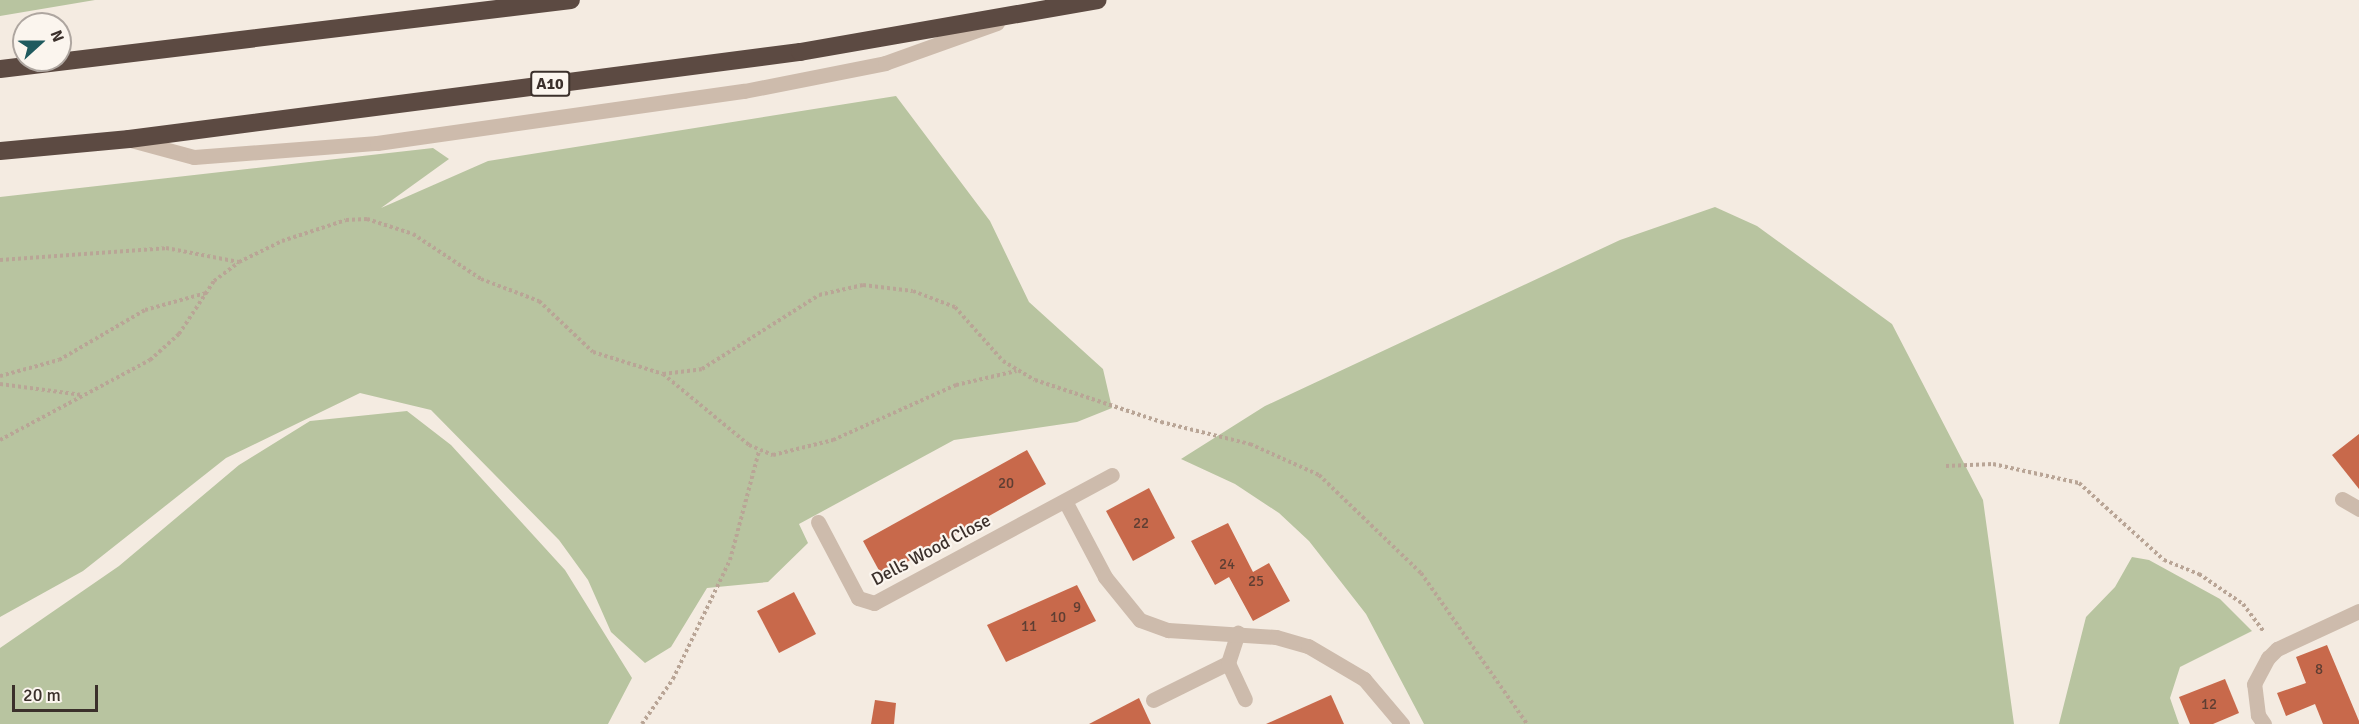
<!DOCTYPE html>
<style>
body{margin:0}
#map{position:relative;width:2359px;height:724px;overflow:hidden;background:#f4ebe1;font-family:Signika,sans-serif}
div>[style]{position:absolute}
.green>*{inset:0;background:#b8c4a0}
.building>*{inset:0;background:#c8694b}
.path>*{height:4px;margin-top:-2px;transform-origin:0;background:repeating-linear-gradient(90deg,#b9a596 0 3px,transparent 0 6px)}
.lane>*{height:15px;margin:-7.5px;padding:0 7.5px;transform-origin:7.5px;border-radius:7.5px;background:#cdbbac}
.street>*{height:15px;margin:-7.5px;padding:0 7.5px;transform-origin:7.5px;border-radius:7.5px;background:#cdbbac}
.highway>*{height:18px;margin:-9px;padding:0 9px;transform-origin:9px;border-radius:9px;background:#5c4a42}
span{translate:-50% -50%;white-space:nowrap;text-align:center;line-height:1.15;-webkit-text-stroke:4.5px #fbf5ee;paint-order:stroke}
.number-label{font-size:15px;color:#5e3e33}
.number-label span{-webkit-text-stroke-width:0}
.shield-label span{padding:2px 4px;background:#fbf5ee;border:2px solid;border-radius:4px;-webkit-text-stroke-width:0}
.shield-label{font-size:16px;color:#3b302b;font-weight:700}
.street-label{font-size:18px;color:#3b302b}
.north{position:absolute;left:12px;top:12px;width:60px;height:60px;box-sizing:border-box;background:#fbf5ee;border:2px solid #aea6a0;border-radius:50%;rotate:69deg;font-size:16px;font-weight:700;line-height:24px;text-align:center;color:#3b302b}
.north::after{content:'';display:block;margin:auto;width:21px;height:27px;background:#1f5a5e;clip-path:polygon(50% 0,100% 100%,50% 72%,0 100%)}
.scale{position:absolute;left:12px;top:685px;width:86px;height:27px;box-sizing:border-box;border:3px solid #3b302b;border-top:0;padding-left:8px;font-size:18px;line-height:21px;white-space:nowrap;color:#3b302b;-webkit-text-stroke:4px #fbf5ee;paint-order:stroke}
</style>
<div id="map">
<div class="green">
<div style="clip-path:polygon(0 0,95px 0,0 16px)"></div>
<div style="clip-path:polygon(896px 96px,990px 221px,1029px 302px,1103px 369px,1112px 408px,1077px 422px,954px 440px,799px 524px,808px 543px,768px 582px,707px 588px,671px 647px,645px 663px,611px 632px,588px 580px,559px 540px,431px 410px,360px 393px,226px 458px,83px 571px,0 617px,0 197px,433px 148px,449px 159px,381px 208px,488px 161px)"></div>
<div style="clip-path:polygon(1715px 207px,1757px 226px,1892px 324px,1983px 500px,2014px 724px,1424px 724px,1366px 614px,1309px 541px,1279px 513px,1235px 484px,1181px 459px,1265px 406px,1620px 240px)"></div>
<div style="clip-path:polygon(407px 411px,451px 445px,565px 570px,632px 678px,608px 724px,0 724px,0 648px,119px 566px,239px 465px,310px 421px)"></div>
<div style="clip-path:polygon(2132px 557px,2149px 560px,2220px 599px,2252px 631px,2180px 667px,2170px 698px,2179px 724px,2059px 724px,2086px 617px,2115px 587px)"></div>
</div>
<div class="building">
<div style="clip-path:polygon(2359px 434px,2359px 489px,2332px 455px)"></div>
<div style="clip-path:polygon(1027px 450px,1046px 484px,882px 576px,863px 541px)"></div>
<div style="clip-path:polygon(1149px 488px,1175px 538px,1133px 561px,1106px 511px)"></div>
<div style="clip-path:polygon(1228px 523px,1253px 572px,1269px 563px,1290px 601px,1253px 621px,1229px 577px,1215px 585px,1191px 541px)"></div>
<div style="clip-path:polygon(1077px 585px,1096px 621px,1006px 662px,987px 625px)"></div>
<div style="clip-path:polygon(794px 592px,816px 634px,779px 653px,757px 611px)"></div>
<div style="clip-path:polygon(2327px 645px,2359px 721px,2359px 724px,2323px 724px,2315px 704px,2286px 716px,2277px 693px,2306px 683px,2296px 657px)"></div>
<div style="clip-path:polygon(2225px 679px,2239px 713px,2213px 724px,2190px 724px,2179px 697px)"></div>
<div style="clip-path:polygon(1331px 695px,1344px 724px,1266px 724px)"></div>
<div style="clip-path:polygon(1139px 698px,1151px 724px,1089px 724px)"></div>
<div style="clip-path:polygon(875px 700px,896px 703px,894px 724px,871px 724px)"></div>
</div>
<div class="path">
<div style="left:0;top:260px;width:166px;rotate:-4.1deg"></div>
<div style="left:166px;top:248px;width:74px;rotate:10.9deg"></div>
<div style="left:663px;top:374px;width:112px;rotate:39.5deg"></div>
<div style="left:749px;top:445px;width:26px;rotate:23deg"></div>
<div style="left:773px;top:455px;width:62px;rotate:-14deg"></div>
<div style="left:833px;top:440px;width:135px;rotate:-24.1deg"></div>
<div style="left:956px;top:385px;width:62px;rotate:-13.1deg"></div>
<div style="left:0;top:376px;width:61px;rotate:-15.2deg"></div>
<div style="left:59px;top:360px;width:99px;rotate:-30.2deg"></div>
<div style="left:145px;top:310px;width:63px;rotate:-15.6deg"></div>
<div style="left:0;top:384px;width:83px;rotate:7.6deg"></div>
<div style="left:0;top:440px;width:170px;rotate:-28.1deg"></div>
<div style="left:150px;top:360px;width:39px;rotate:-42deg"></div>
<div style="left:179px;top:334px;width:64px;rotate:-56.6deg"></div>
<div style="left:214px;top:281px;width:31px;rotate:-37deg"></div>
<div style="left:239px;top:262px;width:48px;rotate:-26deg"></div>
<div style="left:282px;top:241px;width:67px;rotate:-18.2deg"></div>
<div style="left:346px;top:220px;width:21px;rotate:-3deg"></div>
<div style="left:367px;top:219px;width:48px;rotate:18.1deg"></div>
<div style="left:413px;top:234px;width:82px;rotate:33.5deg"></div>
<div style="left:481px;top:279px;width:62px;rotate:20.8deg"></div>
<div style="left:539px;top:301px;width:74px;rotate:43.4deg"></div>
<div style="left:593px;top:352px;width:73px;rotate:17.4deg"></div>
<div style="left:663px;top:374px;width:39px;rotate:-7deg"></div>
<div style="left:702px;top:369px;width:138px;rotate:-32.3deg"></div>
<div style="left:819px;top:295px;width:45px;rotate:-12.8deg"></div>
<div style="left:863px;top:285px;width:50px;rotate:6.8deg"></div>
<div style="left:913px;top:291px;width:45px;rotate:20.9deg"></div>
<div style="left:955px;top:307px;width:72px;rotate:48.4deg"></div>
<div style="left:1003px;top:361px;width:37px;rotate:31deg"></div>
<div style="left:1035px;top:380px;width:133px;rotate:18.4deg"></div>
<div style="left:1161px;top:422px;width:92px;rotate:13.9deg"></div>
<div style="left:1250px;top:444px;width:76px;rotate:24.2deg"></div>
<div style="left:1319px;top:475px;width:141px;rotate:43.9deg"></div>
<div style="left:1421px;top:573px;width:184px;rotate:54.9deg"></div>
<div style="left:1946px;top:466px;width:47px;rotate:-2.4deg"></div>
<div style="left:1993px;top:464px;width:88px;rotate:12.5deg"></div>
<div style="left:2079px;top:483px;width:115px;rotate:42.2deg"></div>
<div style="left:2164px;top:560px;width:38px;rotate:22deg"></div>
<div style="left:2199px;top:574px;width:53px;rotate:34.3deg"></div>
<div style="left:2243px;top:604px;width:35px;rotate:53deg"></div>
<div style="left:642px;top:724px;width:55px;rotate:-55.4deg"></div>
<div style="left:673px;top:679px;width:132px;rotate:-64.4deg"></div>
<div style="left:730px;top:560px;width:113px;rotate:-75.1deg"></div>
</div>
<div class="lane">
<div style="left:131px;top:140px;width:65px;rotate:15.1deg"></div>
<div style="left:194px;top:157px;width:184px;rotate:-4.4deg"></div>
<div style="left:377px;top:143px;width:371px;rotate:-8.1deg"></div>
<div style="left:744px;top:91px;width:144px;rotate:-11.2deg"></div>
<div style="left:885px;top:63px;width:119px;rotate:-19.7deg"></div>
<div style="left:1228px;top:663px;width:40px;rotate:65deg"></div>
<div style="left:1153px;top:700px;width:84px;rotate:-26.3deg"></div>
<div style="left:1228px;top:663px;width:32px;rotate:-72deg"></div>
</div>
<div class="street">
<div style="left:2342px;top:499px;width:20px;rotate:30deg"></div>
<div style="left:1065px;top:501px;width:86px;rotate:62.2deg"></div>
<div style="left:1105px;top:577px;width:55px;rotate:50.9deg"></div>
<div style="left:1140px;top:620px;width:30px;rotate:20deg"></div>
<div style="left:1168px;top:630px;width:108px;rotate:3.7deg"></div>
<div style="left:1276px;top:637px;width:33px;rotate:16deg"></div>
<div style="left:1308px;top:646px;width:65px;rotate:30.5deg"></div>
<div style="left:1364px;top:679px;width:59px;rotate:49.8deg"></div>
<div style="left:818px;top:522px;width:86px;rotate:62.2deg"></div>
<div style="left:858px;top:598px;width:17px;rotate:17deg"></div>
<div style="left:874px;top:603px;width:270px;rotate:-28.3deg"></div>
<div style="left:2264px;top:724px;width:11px;rotate:-124deg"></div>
<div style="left:2258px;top:715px;width:31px;rotate:-97deg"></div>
<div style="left:2254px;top:684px;width:30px;rotate:-62deg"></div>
<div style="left:2268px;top:658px;width:13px;rotate:-45deg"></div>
<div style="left:2277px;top:649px;width:90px;rotate:-24.9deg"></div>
</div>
<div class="highway">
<div style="left:0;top:69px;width:575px;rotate:-6.89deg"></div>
<div style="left:0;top:151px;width:130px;rotate:-5.3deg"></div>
<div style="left:129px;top:139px;width:677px;rotate:-7.39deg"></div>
<div style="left:800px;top:52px;width:302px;rotate:-9.9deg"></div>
</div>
<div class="number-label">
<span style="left:1006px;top:484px">20</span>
<span style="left:1141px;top:524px">22</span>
<span style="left:1227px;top:565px">24</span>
<span style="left:1256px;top:582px">25</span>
<span style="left:1077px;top:608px">9</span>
<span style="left:1058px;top:618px">10</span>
<span style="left:1029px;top:627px">11</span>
<span style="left:2319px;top:670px">8</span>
<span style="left:2209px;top:705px">12</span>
</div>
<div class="shield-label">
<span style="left:550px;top:84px">A10</span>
</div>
<div class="street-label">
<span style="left:931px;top:550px;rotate:-28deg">Dells Wood Close</span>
</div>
<div class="north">N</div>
<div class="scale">20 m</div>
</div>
